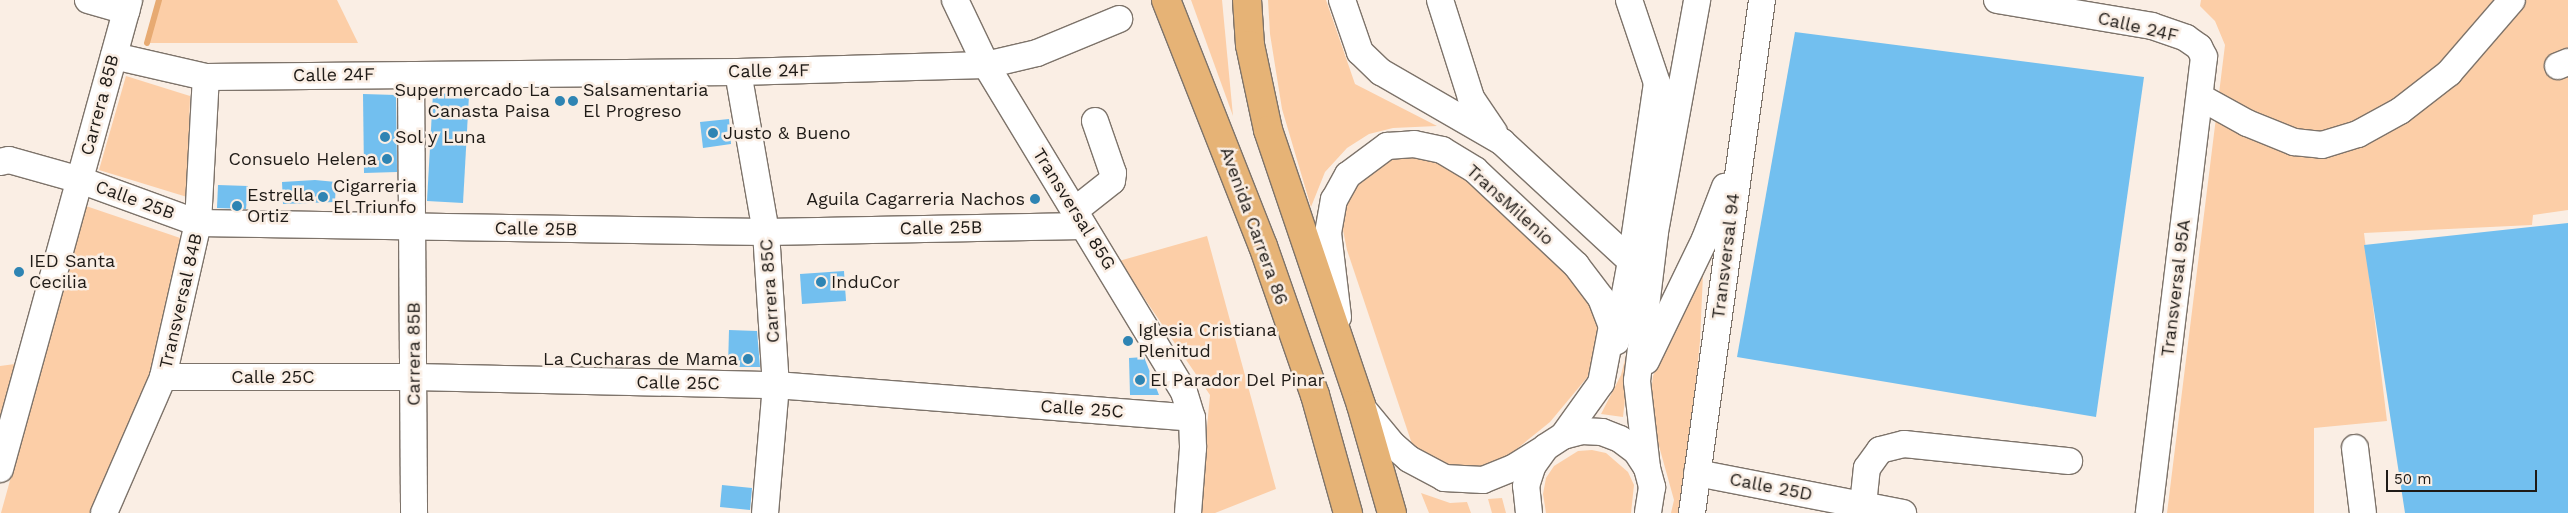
<!DOCTYPE html>
<style>
body{margin:0}
#map{position:relative;width:2568px;height:513px;overflow:hidden;background:#faeee4;font-family:"Work Sans",sans-serif}
div>[style]{position:absolute}
.green>*{inset:0;background:#fccea7}
.stream>*{height:6px;margin:-3px;padding:0 3px;transform-origin:3px;border-radius:3px;background:#e7aa72}
.building>*{inset:0;background:#72bfef}
.roads{filter:drop-shadow(1px 0 #7d736a) drop-shadow(-1px 0 #7d736a) drop-shadow(0 1px #7d736a) drop-shadow(0 -1px #7d736a)}
.minor>*{height:26px;margin:-13px;padding:0 13px;transform-origin:13px;border-radius:13px;background:#fff}
.major>*{height:28px;margin:-14px;padding:0 14px;transform-origin:14px;border-radius:14px;background:#e6b376}
.dots>*{width:14px;height:14px;translate:-50% -50%;box-sizing:border-box;border:2px solid #faeee4;border-radius:50%}
span{translate:-50% -50%;white-space:nowrap;text-align:center;line-height:1.15;-webkit-text-stroke:5px #faeee4;paint-order:stroke}
.street-label{font-size:18px;color:#1f1b17}
.poi-label{font-size:18px;color:#1f1b17}
.right{translate:-100% -50%;text-align:right}
.left{translate:0 -50%;text-align:left}
.scale{position:absolute;left:2386px;top:470px;width:151px;height:22px;box-sizing:border-box;border:2px solid #1f1b17;border-top:0;padding-left:6px;font-size:15px;line-height:18px;white-space:nowrap;color:#1f1b17;-webkit-text-stroke:4px #faeee4;paint-order:stroke}
</style>
<div id="map">
<div class="green">
<div style="clip-path:polygon(159px 0,337px 0,358px 43px,147px 43px)"></div>
<div style="clip-path:polygon(1191px 0,1222px 0,1233px 116px)"></div>
<div style="clip-path:polygon(1268px 0,1326px 0,1355px 84px,1437px 126px,1393px 128px,1369px 134px,1347px 148px,1325px 172px,1311px 207px,1282px 109px,1270px 34px)"></div>
<div style="clip-path:polygon(2201px 0,2568px 0,2568px 210px,2533px 215px,2532px 225px,2364px 233px,2387px 421px,2314px 428px,2314px 513px,2167px 513px,2225px 45px,2215px 21px,2200px 6px)"></div>
<div style="clip-path:polygon(126px 76px,190px 96px,187px 197px,99px 170px)"></div>
<div style="clip-path:polygon(1409px 154px,1438px 161px,1463px 173px,1549px 251px,1583px 290px,1597px 319px,1599px 347px,1590px 374px,1550px 422px,1503px 460px,1467px 470px,1444px 467px,1414px 450px,1347px 250px,1340px 215px,1352px 188px,1381px 163px)"></div>
<div style="clip-path:polygon(86px 206px,186px 240px,157px 365px,91px 513px,1px 513px)"></div>
<div style="clip-path:polygon(1207px 236px,1276px 489px,1215px 513px,1199px 513px,1210px 395px,1119px 261px)"></div>
<div style="clip-path:polygon(1703px 274px,1700px 341px,1685px 495px,1682px 513px,1671px 513px,1674px 500px,1649px 410px,1653px 376px,1672px 330px)"></div>
<div style="clip-path:polygon(1633px 328px,1623px 417px,1601px 414px,1621px 375px)"></div>
<div style="clip-path:polygon(15px 364px,0 418px,0 366px)"></div>
<div style="clip-path:polygon(1592px 450px,1606px 453px,1628px 472px,1634px 485px,1631px 513px,1546px 513px,1543px 494px,1546px 478px,1554px 466px,1578px 451px)"></div>
<div style="clip-path:polygon(1421px 493px,1450px 503px,1467px 502px,1471px 513px,1429px 513px)"></div>
<div style="clip-path:polygon(1502px 498px,1506px 513px,1492px 513px,1488px 499px)"></div>
</div>
<div class="stream">
<div style="left:147px;top:43px;width:45px;rotate:-74.4deg"></div>
</div>
<div class="building">
<div style="clip-path:polygon(1795px 32px,2144px 77px,2096px 417px,1737px 357px)"></div>
<div style="clip-path:polygon(433px 93px,469px 95px,463px 203px,427px 201px)"></div>
<div style="clip-path:polygon(363px 94px,396px 95px,397px 172px,364px 173px)"></div>
<div style="clip-path:polygon(729px 119px,731px 144px,703px 148px,700px 122px)"></div>
<div style="clip-path:polygon(315px 180px,336px 182px,335px 202px,283px 204px,282px 182px)"></div>
<div style="clip-path:polygon(218px 185px,248px 186px,246px 209px,217px 208px)"></div>
<div style="clip-path:polygon(2568px 223px,2568px 513px,2405px 513px,2364px 245px)"></div>
<div style="clip-path:polygon(844px 271px,846px 301px,802px 304px,800px 274px)"></div>
<div style="clip-path:polygon(729px 330px,757px 331px,760px 367px,728px 367px)"></div>
<div style="clip-path:polygon(1144px 357px,1159px 395px,1130px 395px,1129px 358px)"></div>
<div style="clip-path:polygon(722px 485px,752px 488px,750px 510px,720px 507px)"></div>
</div>
<div class="roads">
<div class="minor">
<div style="left:88px;top:0;width:40px;rotate:16deg"></div>
<div style="left:955px;top:0;width:72px;rotate:64.5deg"></div>
<div style="left:986px;top:65px;width:382px;rotate:58.8deg"></div>
<div style="left:1184px;top:392px;width:27px;rotate:73deg"></div>
<div style="left:1192px;top:418px;width:30px;rotate:88deg"></div>
<div style="left:1193px;top:448px;width:65px;rotate:94.4deg"></div>
<div style="left:1342px;top:0;width:55px;rotate:70.9deg"></div>
<div style="left:1360px;top:52px;width:29px;rotate:44deg"></div>
<div style="left:1381px;top:72px;width:140px;rotate:30deg"></div>
<div style="left:1502px;top:142px;width:176px;rotate:42.7deg"></div>
<div style="left:1631px;top:261px;width:82px;rotate:100.5deg"></div>
<div style="left:1440px;top:0;width:103px;rotate:72.4deg"></div>
<div style="left:1471px;top:98px;width:41px;rotate:55.9deg"></div>
<div style="left:1629px;top:0;width:88px;rotate:71.4deg"></div>
<div style="left:1657px;top:83px;width:180px;rotate:98.3deg"></div>
<div style="left:1997px;top:0;width:157px;rotate:9.5deg"></div>
<div style="left:2152px;top:26px;width:36px;rotate:19deg"></div>
<div style="left:2186px;top:38px;width:16px;rotate:35deg"></div>
<div style="left:2199px;top:47px;width:11px;rotate:63deg"></div>
<div style="left:2204px;top:57px;width:459px;rotate:96.9deg"></div>
<div style="left:114px;top:56px;width:94px;rotate:12.9deg"></div>
<div style="left:206px;top:77px;width:532px;rotate:-0.54deg"></div>
<div style="left:738px;top:72px;width:248px;rotate:-1.6deg"></div>
<div style="left:986px;top:65px;width:52px;rotate:-13.2deg"></div>
<div style="left:1037px;top:53px;width:89px;rotate:-22.5deg"></div>
<div style="left:2558px;top:66px;width:11px;rotate:-22deg"></div>
<div style="left:738px;top:72px;width:162px;rotate:80.1deg"></div>
<div style="left:766px;top:232px;width:153px;rotate:86.3deg"></div>
<div style="left:776px;top:385px;width:128px;rotate:94.9deg"></div>
<div style="left:411px;top:75px;width:438px;rotate:89.6deg"></div>
<div style="left:2200px;top:97px;width:54px;rotate:29deg"></div>
<div style="left:2247px;top:123px;width:51px;rotate:22deg"></div>
<div style="left:2294px;top:142px;width:28px;rotate:6deg"></div>
<div style="left:2322px;top:145px;width:38px;rotate:-17deg"></div>
<div style="left:2358px;top:134px;width:48px;rotate:-28.7deg"></div>
<div style="left:2400px;top:111px;width:62px;rotate:-37.8deg"></div>
<div style="left:2449px;top:73px;width:96px;rotate:-49.2deg"></div>
<div style="left:0;top:162px;width:9px;rotate:-13deg"></div>
<div style="left:9px;top:160px;width:74px;rotate:15.7deg"></div>
<div style="left:80px;top:180px;width:126px;rotate:20deg"></div>
<div style="left:198px;top:223px;width:568px;rotate:0.91deg"></div>
<div style="left:766px;top:232px;width:317px;rotate:-1.1deg"></div>
<div style="left:1074px;top:211px;width:48px;rotate:-38.3deg"></div>
<div style="left:1112px;top:181px;width:8px;rotate:-83deg"></div>
<div style="left:1113px;top:173px;width:55px;rotate:-109.1deg"></div>
<div style="left:1338px;top:317px;width:85px;rotate:-96.8deg"></div>
<div style="left:1328px;top:233px;width:34px;rotate:-80deg"></div>
<div style="left:1334px;top:200px;width:29px;rotate:-61deg"></div>
<div style="left:1348px;top:175px;width:49px;rotate:-36.6deg"></div>
<div style="left:1387px;top:146px;width:27px;rotate:-4deg"></div>
<div style="left:1414px;top:144px;width:29px;rotate:12deg"></div>
<div style="left:1442px;top:150px;width:39px;rotate:31deg"></div>
<div style="left:1475px;top:170px;width:139px;rotate:43.2deg"></div>
<div style="left:1576px;top:265px;width:41px;rotate:52.9deg"></div>
<div style="left:1601px;top:298px;width:30px;rotate:69deg"></div>
<div style="left:1612px;top:326px;width:58px;rotate:100.9deg"></div>
<div style="left:1601px;top:383px;width:65px;rotate:125.6deg"></div>
<div style="left:1646px;top:361px;width:136px;rotate:-64.2deg"></div>
<div style="left:1705px;top:239px;width:56px;rotate:-69deg"></div>
<div style="left:163px;top:377px;width:251px"></div>
<div style="left:414px;top:377px;width:362px;rotate:1.3deg"></div>
<div style="left:776px;top:385px;width:417px;rotate:4.5deg"></div>
<div style="left:1364px;top:410px;width:45px;rotate:50.4deg"></div>
<div style="left:1393px;top:445px;width:21px;rotate:41deg"></div>
<div style="left:1409px;top:459px;width:40px;rotate:28deg"></div>
<div style="left:1444px;top:478px;width:39px;rotate:3deg"></div>
<div style="left:1483px;top:480px;width:32px;rotate:-22deg"></div>
<div style="left:1513px;top:468px;width:36px;rotate:-32deg"></div>
<div style="left:2355px;top:448px;width:65px;rotate:83deg"></div>
<div style="left:1647px;top:468px;width:88px;rotate:-96.6deg"></div>
<div style="left:1637px;top:381px;width:150px;rotate:-83.1deg"></div>
<div style="left:1655px;top:232px;width:236px;rotate:-79.7deg"></div>
<div style="left:0;top:469px;width:486px;rotate:-74.6deg"></div>
<div style="left:1697px;top:473px;width:210px;rotate:11deg"></div>
<div style="left:1863px;top:505px;width:37px;rotate:-84deg"></div>
<div style="left:1867px;top:468px;width:22px;rotate:-54deg"></div>
<div style="left:1880px;top:450px;width:25px;rotate:-14deg"></div>
<div style="left:1904px;top:444px;width:166px;rotate:5.9deg"></div>
<div style="left:104px;top:513px;width:148px;rotate:-66.5deg"></div>
<div style="left:163px;top:377px;width:158px;rotate:-77.2deg"></div>
<div style="left:198px;top:223px;width:146px;rotate:-86.9deg"></div>
<div style="left:1529px;top:513px;width:27px;rotate:-96deg"></div>
<div style="left:1526px;top:486px;width:22px;rotate:-72deg"></div>
<div style="left:1533px;top:465px;width:22px;rotate:-54deg"></div>
<div style="left:1546px;top:447px;width:20px;rotate:-33deg"></div>
<div style="left:1563px;top:436px;width:20px;rotate:-15deg"></div>
<div style="left:1582px;top:431px;width:20px;rotate:3deg"></div>
<div style="left:1602px;top:432px;width:19px;rotate:21deg"></div>
<div style="left:1620px;top:439px;width:20px;rotate:37deg"></div>
<div style="left:1636px;top:451px;width:20px;rotate:57deg"></div>
<div style="left:1647px;top:468px;width:20px;rotate:75deg"></div>
<div style="left:1652px;top:487px;width:26px;rotate:99deg"></div>
<div style="left:1692px;top:513px;width:518px;rotate:-82.23deg"></div>
</div>
<div class="major">
<div style="left:1166px;top:0;width:264px;rotate:68.5deg"></div>
<div style="left:1263px;top:246px;width:158px;rotate:70.8deg"></div>
<div style="left:1315px;top:395px;width:123px;rotate:74.4deg"></div>
<div style="left:1247px;top:0;width:45px;rotate:86.2deg"></div>
<div style="left:1250px;top:45px;width:87px;rotate:78deg"></div>
<div style="left:1268px;top:130px;width:290px;rotate:71.3deg"></div>
<div style="left:1361px;top:405px;width:112px;rotate:74deg"></div>
</div>
</div>
<div class="dots">
<div style="left:560px;top:101px;background:#2e84b3"></div>
<div style="left:573px;top:101px;background:#2e84b3"></div>
<div style="left:713px;top:133px;background:#2e84b3"></div>
<div style="left:385px;top:137px;background:#2e84b3"></div>
<div style="left:387px;top:159px;background:#2e84b3"></div>
<div style="left:323px;top:197px;background:#2e84b3"></div>
<div style="left:1035px;top:199px;background:#2e84b3"></div>
<div style="left:237px;top:206px;background:#2e84b3"></div>
<div style="left:19px;top:272px;background:#2e84b3"></div>
<div style="left:821px;top:282px;background:#2e84b3"></div>
<div style="left:1128px;top:341px;background:#2e84b3"></div>
<div style="left:748px;top:359px;background:#2e84b3"></div>
<div style="left:1140px;top:380px;background:#2e84b3"></div>
</div>
<div class="street-label">
<span style="left:2138px;top:27px;rotate:13deg">Calle 24F</span>
<span style="left:769px;top:71px;rotate:-1deg">Calle 24F</span>
<span style="left:334px;top:75px;rotate:-1deg">Calle 24F</span>
<span style="left:100px;top:105px;rotate:-75deg">Carrera 85B</span>
<span style="left:135px;top:200px;rotate:20deg">Calle 25B</span>
<span style="left:1510px;top:205px;rotate:42deg">TransMilenio</span>
<span style="left:1074px;top:209px;rotate:58deg">Transversal 85G</span>
<span style="left:1254px;top:226px;rotate:70deg">Avenida Carrera 86</span>
<span style="left:941px;top:228px;rotate:-1deg">Calle 25B</span>
<span style="left:536px;top:229px;rotate:1deg">Calle 25B</span>
<span style="left:1726px;top:256px;rotate:-83deg">Transversal 94</span>
<span style="left:2176px;top:288px;rotate:-83deg">Transversal 95A</span>
<span style="left:770px;top:291px;rotate:-94deg">Carrera 85C</span>
<span style="left:181px;top:301px;rotate:-77deg">Transversal 84B</span>
<span style="left:414px;top:354px;rotate:-90deg">Carrera 85B</span>
<span style="left:273px;top:377px">Calle 25C</span>
<span style="left:678px;top:383px;rotate:1deg">Calle 25C</span>
<span style="left:1082px;top:409px;rotate:4deg">Calle 25C</span>
<span style="left:1771px;top:487px;rotate:11deg">Calle 25D</span>
</div>
<div class="poi-label">
<span class="right" style="left:550px;top:101px">Supermercado La<br>Canasta Paisa</span>
<span class="left" style="left:583px;top:101px">Salsamentaria<br>El Progreso</span>
<span class="left" style="left:723px;top:133px">Justo &amp; Bueno</span>
<span class="left" style="left:395px;top:137px">Sol y Luna</span>
<span class="right" style="left:377px;top:159px">Consuelo Helena</span>
<span class="left" style="left:333px;top:197px">Cigarreria<br>El Triunfo</span>
<span class="left" style="left:247px;top:206px">Estrella<br>Ortiz</span>
<span class="right" style="left:1025px;top:199px">Aguila Cagarreria Nachos</span>
<span class="left" style="left:29px;top:272px">IED Santa<br>Cecilia</span>
<span class="left" style="left:831px;top:282px">InduCor</span>
<span class="left" style="left:1138px;top:341px">Iglesia Cristiana<br>Plenitud</span>
<span class="right" style="left:738px;top:359px">La Cucharas de Mama</span>
<span class="left" style="left:1150px;top:380px">El Parador Del Pinar</span>
</div>
<div class="scale">50 m</div>
</div>
